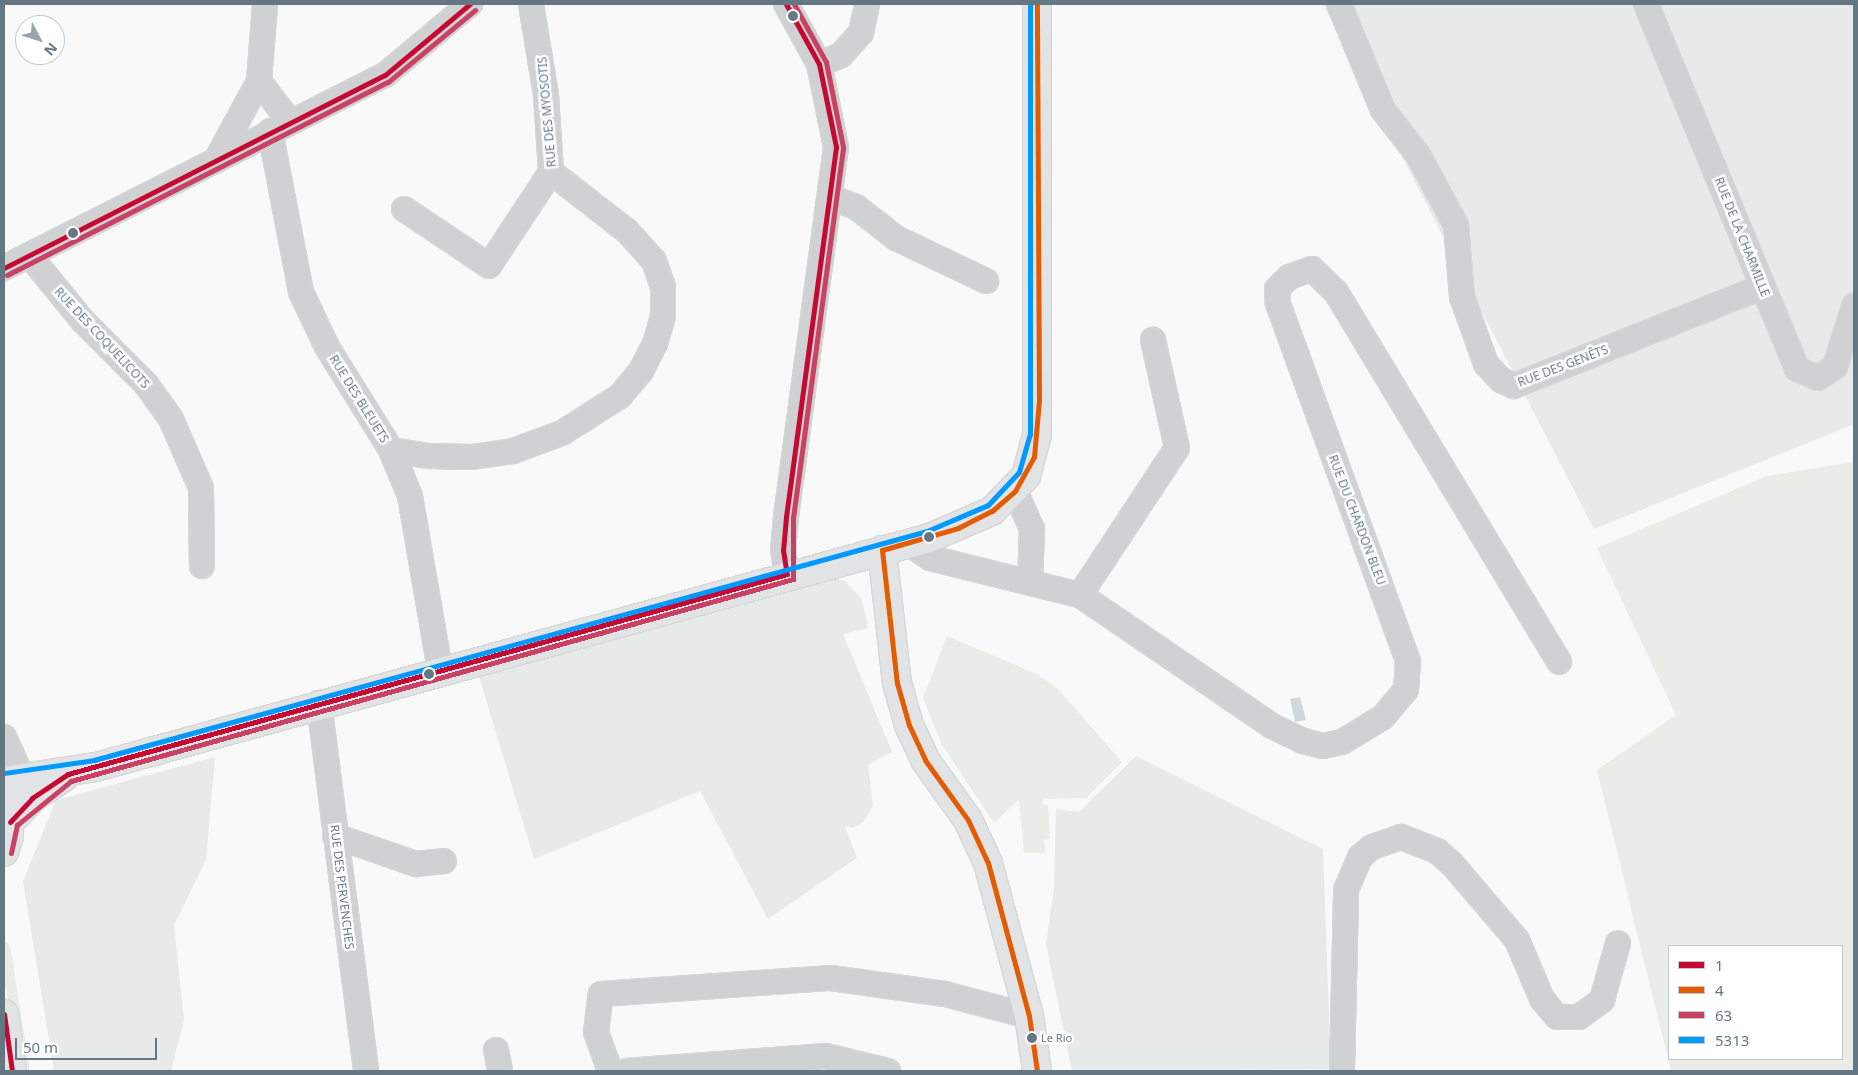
<!DOCTYPE html>
<meta charset="utf-8">
<style>
body{margin:0}
#map{position:relative;width:1858px;height:1075px;overflow:hidden;background:#f9f9f9;font-family:"Noto Sans",sans-serif}
div>[style]{position:absolute}
.built>*{inset:0;background:#e8eaea}
.green>*{inset:0;background:#e9ece7}
.water>*{inset:0;background:#cfd8da}
.roads{filter:drop-shadow(1px 0 #d5d7d7) drop-shadow(-1px 0 #d5d7d7) drop-shadow(0 1px #d5d7d7) drop-shadow(0 -1px #d5d7d7)}
.minor>*{height:24px;margin:-12px;padding:0 12px;transform-origin:12px;border-radius:12px;background:#cfd1d2}
.major>*{height:28px;margin:-14px;padding:0 14px;transform-origin:14px;border-radius:14px;background:#e2e3e4}
.bus-1>*{height:5px;margin:-2.5px;padding:0 2.5px;transform-origin:2.5px;border-radius:2.5px;background:#c60835}
.bus-2>*{height:5px;margin:-2.5px;padding:0 2.5px;transform-origin:2.5px;border-radius:2.5px;background:#e45b00}
.bus-3>*{height:5px;margin:-2.5px;padding:0 2.5px;transform-origin:2.5px;border-radius:2.5px;background:#c94163}
.bus-4>*{height:5px;margin:-2.5px;padding:0 2.5px;transform-origin:2.5px;border-radius:2.5px;background:#09f}
.dots>*{width:14px;height:14px;translate:-50% -50%;box-sizing:border-box;border:2px solid #fff;border-radius:50%}
span{translate:-50% -50%;white-space:nowrap;text-align:center;line-height:1.15;-webkit-text-stroke:5px #fff;paint-order:stroke}
.bus-label{font-size:11px;color:#647884}
.left{translate:0 -50%;text-align:left}
.street-label{font-size:12px;color:#647884}
.frame{position:absolute;inset:0;border:5px solid #647884;pointer-events:none}
.legend{position:absolute;left:1668px;top:945px;width:175px;height:115px;box-sizing:border-box;background:#fff;border:1px solid #c1c9ce;margin:0;padding:6px 9px;list-style:none;font-size:15px;color:#647884}
.legend li{display:flex;align-items:center;gap:10px;height:25px}
.legend b{width:25px;border:1px solid #c1c9ce}
.north{position:absolute;left:15px;top:15px;width:50px;height:50px;box-sizing:border-box;background:#fff;border:1px solid #c1c9ce;border-radius:50%;rotate:130deg;font-size:14px;font-weight:700;line-height:20px;text-align:center;color:#647884}
.north::after{content:'';display:block;margin:auto;width:18px;height:22px;background:#98a5ad;clip-path:polygon(50% 0,100% 100%,50% 72%,0 100%)}
.scale{position:absolute;left:15px;top:1038px;width:142px;height:22px;box-sizing:border-box;border:2px solid #647884;border-top:0;padding-left:6px;font-size:15px;line-height:18px;white-space:nowrap;color:#647884;-webkit-text-stroke:4px #fff;paint-order:stroke}
</style>
<div id="map">
<div class="built">
<div style="clip-path:polygon(1323px 4px,1854px 4px,1854px 424px,1594px 529px)"></div>
<div style="clip-path:polygon(831px 577px,845px 581px,862px 599px,868px 628px,843px 634px,892px 752px,868px 765px,873px 806px,864px 821px,853px 828px,845px 826px,857px 858px,768px 919px,700px 791px,534px 859px,478px 673px)"></div>
<div style="clip-path:polygon(1136px 756px,1323px 849px,1331px 1069px,1072px 1071px,1046px 944px,1054px 888px,1056px 809px,1079px 812px)"></div>
<div style="clip-path:polygon(215px 757px,206px 860px,174px 925px,184px 1020px,171px 1071px,54px 1071px,23px 881px,56px 800px)"></div>
</div>
<div class="green">
<div style="clip-path:polygon(evenodd,1854px 462px,1854px 1071px,1671px 1071px,1597px 770px,1676px 715px,1597px 548px,1767px 476px,1854px 462px,1669px 946px,1842px 946px,1842px 1059px,1669px 1059px,1669px 946px)"></div>
<div style="clip-path:polygon(947px 636px,1037px 674px,1057px 688px,1122px 762px,1086px 798px,1043px 799px,1043px 805px,1048px 805px,1050px 839px,1044px 840px,1045px 853px,1024px 853px,1019px 799px,994px 823px,941px 743px,923px 698px)"></div>
<div style="clip-path:polygon(4px 940px,10px 945px,30px 1071px,20px 1071px,4px 979px)"></div>
</div>
<div class="water">
<div style="clip-path:polygon(1300px 697px,1306px 720px,1295px 722px,1290px 699px)"></div>
</div>
<div class="roads">
<div class="minor">
<div style="left:786px;top:4px;width:68px;rotate:61.2deg"></div>
<div style="left:819px;top:64px;width:85px;rotate:78.4deg"></div>
<div style="left:836px;top:147px;width:373px;rotate:97.7deg"></div>
<div style="left:786px;top:517px;width:33px;rotate:95deg"></div>
<div style="left:783px;top:550px;width:24px;rotate:81deg"></div>
<div style="left:1339px;top:4px;width:115px;rotate:67.5deg"></div>
<div style="left:1383px;top:110px;width:57px;rotate:52.1deg"></div>
<div style="left:1418px;top:155px;width:80px;rotate:61.5deg"></div>
<div style="left:1456px;top:225px;width:72px;rotate:85.2deg"></div>
<div style="left:1462px;top:297px;width:71px;rotate:70.3deg"></div>
<div style="left:1486px;top:364px;width:22px;rotate:47deg"></div>
<div style="left:1501px;top:380px;width:14px;rotate:25deg"></div>
<div style="left:1514px;top:386px;width:267px;rotate:-21.8deg"></div>
<div style="left:1646px;top:4px;width:395px;rotate:67.5deg"></div>
<div style="left:1797px;top:369px;width:23px;rotate:23deg"></div>
<div style="left:1818px;top:378px;width:20px;rotate:-33deg"></div>
<div style="left:1835px;top:367px;width:64px;rotate:-72.7deg"></div>
<div style="left:819px;top:64px;width:24px;rotate:-22deg"></div>
<div style="left:841px;top:55px;width:30px;rotate:-48deg"></div>
<div style="left:861px;top:33px;width:30px;rotate:-78deg"></div>
<div style="left:259px;top:81px;width:51px;rotate:52.9deg"></div>
<div style="left:270px;top:131px;width:164px;rotate:79.1deg"></div>
<div style="left:301px;top:292px;width:61px;rotate:64.7deg"></div>
<div style="left:327px;top:347px;width:121px;rotate:58.1deg"></div>
<div style="left:391px;top:450px;width:50px;rotate:67.6deg"></div>
<div style="left:410px;top:496px;width:176px;rotate:80.2deg"></div>
<div style="left:219px;top:155px;width:84px;rotate:-61.6deg"></div>
<div style="left:259px;top:81px;width:77px;rotate:-85.5deg"></div>
<div style="left:830px;top:197px;width:28px;rotate:21deg"></div>
<div style="left:856px;top:207px;width:51px;rotate:37.8deg"></div>
<div style="left:896px;top:238px;width:100px;rotate:25.5deg"></div>
<div style="left:404px;top:209px;width:102px;rotate:33.8deg"></div>
<div style="left:489px;top:266px;width:113px;rotate:-56.6deg"></div>
<div style="left:29px;top:255px;width:85px;rotate:50.7deg"></div>
<div style="left:83px;top:321px;width:89px;rotate:45deg"></div>
<div style="left:146px;top:384px;width:43px;rotate:54.5deg"></div>
<div style="left:171px;top:419px;width:75px;rotate:66.5deg"></div>
<div style="left:201px;top:488px;width:78px;rotate:89.3deg"></div>
<div style="left:4px;top:268px;width:427px;rotate:-26.9deg"></div>
<div style="left:385px;top:75px;width:111px;rotate:-39.9deg"></div>
<div style="left:391px;top:450px;width:37px;rotate:9deg"></div>
<div style="left:428px;top:456px;width:44px;rotate:1.3deg"></div>
<div style="left:472px;top:457px;width:41px;rotate:-8.3deg"></div>
<div style="left:513px;top:451px;width:52px;rotate:-20.2deg"></div>
<div style="left:562px;top:433px;width:69px;rotate:-32.5deg"></div>
<div style="left:620px;top:396px;width:33px;rotate:-50deg"></div>
<div style="left:641px;top:371px;width:30px;rotate:-63deg"></div>
<div style="left:655px;top:344px;width:29px;rotate:-74deg"></div>
<div style="left:663px;top:316px;width:29px;rotate:-90deg"></div>
<div style="left:663px;top:287px;width:28px;rotate:-109deg"></div>
<div style="left:654px;top:261px;width:40px;rotate:-132deg"></div>
<div style="left:627px;top:231px;width:96px;rotate:-142.2deg"></div>
<div style="left:551px;top:172px;width:77px;rotate:-93.7deg"></div>
<div style="left:546px;top:95px;width:92px;rotate:-99.4deg"></div>
<div style="left:1015px;top:491px;width:42px;rotate:65.9deg"></div>
<div style="left:1032px;top:529px;width:54px;rotate:92.1deg"></div>
<div style="left:908px;top:543px;width:27px;rotate:34deg"></div>
<div style="left:930px;top:558px;width:154px;rotate:13.9deg"></div>
<div style="left:1080px;top:595px;width:232px;rotate:34.3deg"></div>
<div style="left:1272px;top:726px;width:34px;rotate:26deg"></div>
<div style="left:1303px;top:741px;width:21px;rotate:14deg"></div>
<div style="left:1323px;top:746px;width:19px;rotate:-12deg"></div>
<div style="left:1342px;top:742px;width:48px;rotate:-31.4deg"></div>
<div style="left:1383px;top:717px;width:35px;rotate:-50deg"></div>
<div style="left:1406px;top:690px;width:29px;rotate:-86deg"></div>
<div style="left:1408px;top:661px;width:381px;rotate:-110deg"></div>
<div style="left:1278px;top:303px;width:14px;rotate:-94deg"></div>
<div style="left:1277px;top:289px;width:17px;rotate:-45deg"></div>
<div style="left:1289px;top:277px;width:24px;rotate:-19deg"></div>
<div style="left:1312px;top:269px;width:33px;rotate:44deg"></div>
<div style="left:1336px;top:292px;width:432px;rotate:58.9deg"></div>
<div style="left:1080px;top:595px;width:176px;rotate:-56.6deg"></div>
<div style="left:1177px;top:448px;width:111px;rotate:-102.5deg"></div>
<div style="left:319px;top:703px;width:371px;rotate:82.7deg"></div>
<div style="left:4px;top:737px;width:46px;rotate:65.7deg"></div>
<div style="left:335px;top:836px;width:86px;rotate:19.1deg"></div>
<div style="left:416px;top:864px;width:28px;rotate:-6deg"></div>
<div style="left:496px;top:1050px;width:21px;rotate:79deg"></div>
<div style="left:610px;top:1071px;width:41px;rotate:-109.7deg"></div>
<div style="left:596px;top:1032px;width:38px;rotate:-83deg"></div>
<div style="left:601px;top:994px;width:231px;rotate:-4deg"></div>
<div style="left:831px;top:978px;width:115px;rotate:8deg"></div>
<div style="left:945px;top:994px;width:87px;rotate:14.7deg"></div>
<div style="left:626px;top:1071px;width:201px;rotate:-4.3deg"></div>
<div style="left:826px;top:1056px;width:64px;rotate:13.6deg"></div>
<div style="left:1342px;top:1071px;width:181px;rotate:-88.7deg"></div>
<div style="left:1346px;top:890px;width:36px;rotate:-67deg"></div>
<div style="left:1360px;top:857px;width:16px;rotate:-40deg"></div>
<div style="left:1372px;top:847px;width:31px;rotate:-19deg"></div>
<div style="left:1401px;top:837px;width:39px;rotate:21deg"></div>
<div style="left:1437px;top:851px;width:20px;rotate:41deg"></div>
<div style="left:1452px;top:864px;width:100px;rotate:49.5deg"></div>
<div style="left:1517px;top:940px;width:64px;rotate:67deg"></div>
<div style="left:1542px;top:999px;width:23px;rotate:50deg"></div>
<div style="left:1557px;top:1017px;width:22px"></div>
<div style="left:1579px;top:1017px;width:29px;rotate:-36deg"></div>
<div style="left:1602px;top:1000px;width:59px;rotate:-74.3deg"></div>
</div>
<div class="major">
<div style="left:882px;top:550px;width:134px;rotate:83.6deg"></div>
<div style="left:897px;top:683px;width:44px;rotate:74.1deg"></div>
<div style="left:909px;top:725px;width:38px;rotate:65deg"></div>
<div style="left:925px;top:760px;width:74px;rotate:54.4deg"></div>
<div style="left:968px;top:820px;width:47px;rotate:65.1deg"></div>
<div style="left:988px;top:863px;width:158px;rotate:75deg"></div>
<div style="left:1029px;top:1016px;width:56px;rotate:81.7deg"></div>
<div style="left:4px;top:781px;width:93px;rotate:-8.7deg"></div>
<div style="left:96px;top:767px;width:864px;rotate:-15.37deg"></div>
<div style="left:929px;top:538px;width:69px;rotate:-23.2deg"></div>
<div style="left:992px;top:511px;width:49px;rotate:-45.8deg"></div>
<div style="left:1026px;top:476px;width:42px;rotate:-75deg"></div>
<div style="left:1037px;top:435px;width:431px;rotate:-90deg"></div>
<div style="left:10px;top:822px;width:33px;rotate:-47deg"></div>
<div style="left:32px;top:798px;width:38px;rotate:-33deg"></div>
<div style="left:4px;top:852px;width:17px;rotate:-73deg"></div>
<div style="left:9px;top:836px;width:31px;rotate:-90deg"></div>
<div style="left:4px;top:1014px;width:58px;rotate:82deg"></div>
</div>
</div>
<div class="bus-1">
<div style="left:786px;top:4px;width:68px;rotate:61.2deg"></div>
<div style="left:819px;top:64px;width:85px;rotate:78.4deg"></div>
<div style="left:836px;top:147px;width:373px;rotate:97.7deg"></div>
<div style="left:786px;top:517px;width:33px;rotate:95deg"></div>
<div style="left:783px;top:550px;width:24px;rotate:81deg"></div>
<div style="left:4px;top:268px;width:427px;rotate:-26.9deg"></div>
<div style="left:385px;top:75px;width:111px;rotate:-39.9deg"></div>
<div style="left:10px;top:822px;width:33px;rotate:-47deg"></div>
<div style="left:32px;top:798px;width:43px;rotate:-33.7deg"></div>
<div style="left:68px;top:774px;width:746px;rotate:-15.54deg"></div>
<div style="left:4px;top:1014px;width:58px;rotate:82deg"></div>
</div>
<div class="bus-2">
<div style="left:882px;top:550px;width:79px;rotate:-16.1deg"></div>
<div style="left:958px;top:528px;width:38px;rotate:-27deg"></div>
<div style="left:992px;top:511px;width:30px;rotate:-41deg"></div>
<div style="left:1015px;top:491px;width:39px;rotate:-61deg"></div>
<div style="left:1034px;top:457px;width:57px;rotate:-85deg"></div>
<div style="left:1039px;top:400px;width:396px;rotate:-90.3deg"></div>
<div style="left:882px;top:550px;width:134px;rotate:83.6deg"></div>
<div style="left:897px;top:683px;width:44px;rotate:74.1deg"></div>
<div style="left:909px;top:725px;width:38px;rotate:65deg"></div>
<div style="left:925px;top:760px;width:74px;rotate:54.4deg"></div>
<div style="left:968px;top:820px;width:47px;rotate:65.1deg"></div>
<div style="left:988px;top:863px;width:158px;rotate:75deg"></div>
<div style="left:1029px;top:1016px;width:56px;rotate:81.7deg"></div>
</div>
<div class="bus-3">
<div style="left:7px;top:275px;width:427px;rotate:-26.9deg"></div>
<div style="left:388px;top:82px;width:113px;rotate:-39.6deg"></div>
<div style="left:11px;top:853px;width:29px;rotate:-78deg"></div>
<div style="left:17px;top:825px;width:70px;rotate:-39.2deg"></div>
<div style="left:71px;top:781px;width:750px;rotate:-15.63deg"></div>
<div style="left:793px;top:579px;width:61px;rotate:-90deg"></div>
<div style="left:793px;top:518px;width:374px;rotate:-82.3deg"></div>
<div style="left:843px;top:147px;width:87px;rotate:-101.3deg"></div>
<div style="left:826px;top:62px;width:66px;rotate:-118.9deg"></div>
</div>
<div class="bus-4">
<div style="left:4px;top:773px;width:91px;rotate:-8.2deg"></div>
<div style="left:94px;top:760px;width:864px;rotate:-15.37deg"></div>
<div style="left:927px;top:531px;width:66px;rotate:-23.1deg"></div>
<div style="left:988px;top:505px;width:45px;rotate:-46.8deg"></div>
<div style="left:1019px;top:472px;width:40px;rotate:-74deg"></div>
<div style="left:1030px;top:434px;width:430px;rotate:-90deg"></div>
</div>
<div class="dots">
<div style="left:793px;top:16px;background:#647884"></div>
<div style="left:73px;top:233px;background:#647884"></div>
<div style="left:929px;top:537px;background:#647884"></div>
<div style="left:429px;top:674px;background:#647884"></div>
<div style="left:1032px;top:1038px;background:#647884"></div>
</div>
<div class="bus-label">
<span class="left" style="left:1041px;top:1038px">Le Rio</span>
</div>
<div class="street-label">
<span style="left:547px;top:112px;rotate:-95deg">RUE DES MYOSOTIS</span>
<span style="left:1742px;top:237px;rotate:68deg">RUE DE LA CHARMILLE</span>
<span style="left:102px;top:338px;rotate:47deg">RUE DES COQUELICOTS</span>
<span style="left:1563px;top:366px;rotate:-21deg">RUE DES GENÊTS</span>
<span style="left:359px;top:399px;rotate:58deg">RUE DES BLEUETS</span>
<span style="left:1357px;top:520px;rotate:69deg">RUE DU CHARDON BLEU</span>
<span style="left:342px;top:887px;rotate:83deg">RUE DES PERVENCHES</span>
</div>
<div class="frame"></div>
<ul class="legend">
<li><b style="height:6px;background:#c60835"></b>1</li>
<li><b style="height:6px;background:#e45b00"></b>4</li>
<li><b style="height:6px;background:#c94163"></b>63</li>
<li><b style="height:6px;background:#09f"></b>5313</li>
</ul>
<div class="north">N</div>
<div class="scale">50 m</div>
</div>
